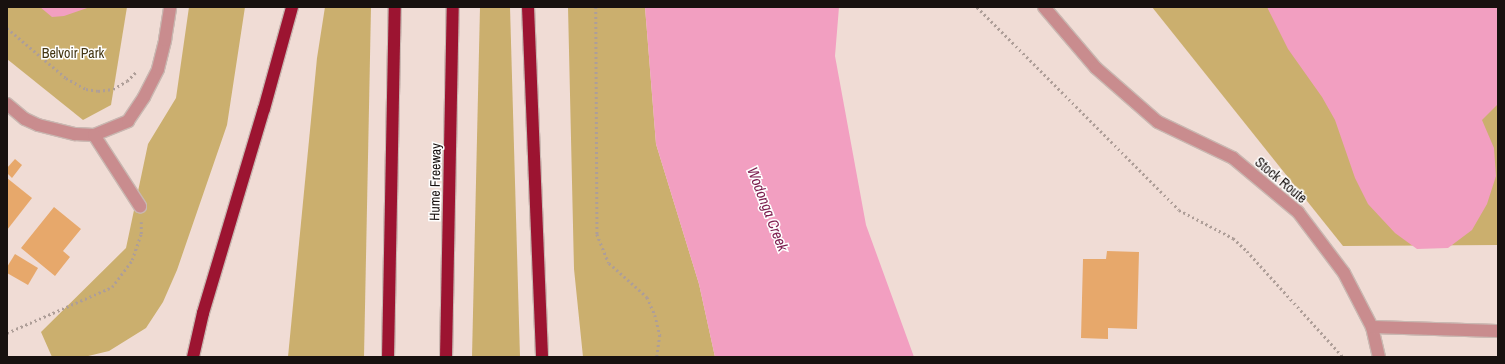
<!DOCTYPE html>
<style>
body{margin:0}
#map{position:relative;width:1505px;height:364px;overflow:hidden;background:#f0dcd5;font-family:"Archivo Narrow",sans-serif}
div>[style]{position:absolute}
.green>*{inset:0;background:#cbaf6e}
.water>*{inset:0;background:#f29fc1}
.building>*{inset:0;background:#e7a86b}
.path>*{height:2.5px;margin-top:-1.25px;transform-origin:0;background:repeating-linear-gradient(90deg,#ae9e98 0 2px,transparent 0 5px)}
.roads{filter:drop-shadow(1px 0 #c9b7b1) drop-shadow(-1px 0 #c9b7b1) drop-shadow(0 1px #c9b7b1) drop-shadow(0 -1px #c9b7b1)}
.minor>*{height:12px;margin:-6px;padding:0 6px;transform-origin:6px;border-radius:6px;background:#c98c8e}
.highway>*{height:12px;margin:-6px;padding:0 6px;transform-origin:6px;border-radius:6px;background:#9c1431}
span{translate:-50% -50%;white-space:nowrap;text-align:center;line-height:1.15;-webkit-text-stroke:3px #fff;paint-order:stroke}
.park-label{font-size:14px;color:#433512}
.street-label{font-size:14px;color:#18110f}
.water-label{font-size:15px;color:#7c1d4e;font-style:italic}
.frame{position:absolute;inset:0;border:8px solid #18110f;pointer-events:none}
</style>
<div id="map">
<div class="green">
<div style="clip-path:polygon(7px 7px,127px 7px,111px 105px,83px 120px,7px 59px)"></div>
<div style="clip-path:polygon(189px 7px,245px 7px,227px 125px,177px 270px,163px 302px,146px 328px,109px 351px,84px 357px,52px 357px,41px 332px,126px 248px,148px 144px,176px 98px)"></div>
<div style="clip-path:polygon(325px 7px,371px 7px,364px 357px,288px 357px,317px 58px)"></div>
<div style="clip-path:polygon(480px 7px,510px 7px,520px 357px,472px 357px)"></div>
<div style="clip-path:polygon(568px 7px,645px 7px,656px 144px,699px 284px,715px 357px,583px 357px,574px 269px)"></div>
<div style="clip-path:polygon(1152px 7px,1498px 7px,1498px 245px,1343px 246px)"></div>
</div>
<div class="water">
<div style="clip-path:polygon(40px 7px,90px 7px,64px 16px,52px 17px)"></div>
<div style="clip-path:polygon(645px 7px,839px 7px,835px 56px,866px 225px,914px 357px,715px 357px,699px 284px,656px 144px)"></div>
<div style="clip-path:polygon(1267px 7px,1498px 7px,1498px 104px,1482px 120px,1494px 148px,1496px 176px,1487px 204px,1472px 230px,1448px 248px,1417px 249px,1395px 233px,1368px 204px,1355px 178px,1335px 120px,1322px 97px,1288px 49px)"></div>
</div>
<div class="building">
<div style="clip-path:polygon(15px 159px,22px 165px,12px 178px,7px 173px,7px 168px)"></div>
<div style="clip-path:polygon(7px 178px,32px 198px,7px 230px)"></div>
<div style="clip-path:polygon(54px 207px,81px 229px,63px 251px,70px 257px,55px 276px,21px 248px)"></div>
<div style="clip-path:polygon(1107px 251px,1139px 252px,1137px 329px,1108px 328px,1108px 339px,1081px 338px,1083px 259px,1106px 259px)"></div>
<div style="clip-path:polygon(15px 254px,38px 268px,28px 285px,7px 273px,7px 267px)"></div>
</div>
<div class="path">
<div style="left:596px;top:7px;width:227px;rotate:89.7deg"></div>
<div style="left:597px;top:234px;width:31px;rotate:68deg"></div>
<div style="left:609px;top:263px;width:51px;rotate:41.8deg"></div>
<div style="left:647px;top:297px;width:20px;rotate:66deg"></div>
<div style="left:655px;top:315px;width:21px;rotate:76deg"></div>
<div style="left:660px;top:335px;width:22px;rotate:98deg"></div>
<div style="left:977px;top:7px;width:286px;rotate:45.1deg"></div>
<div style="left:1179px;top:210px;width:61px;rotate:27.4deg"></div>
<div style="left:1233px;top:238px;width:19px;rotate:43deg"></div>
<div style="left:1247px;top:251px;width:143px;rotate:47.8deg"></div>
<div style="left:7px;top:28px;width:77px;rotate:40.3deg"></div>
<div style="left:66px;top:78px;width:23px;rotate:29deg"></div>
<div style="left:86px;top:89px;width:12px;rotate:9deg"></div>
<div style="left:98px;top:91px;width:15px;rotate:-8deg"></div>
<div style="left:113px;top:89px;width:16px;rotate:-30deg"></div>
<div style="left:127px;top:81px;width:13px;rotate:-45deg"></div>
<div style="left:7px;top:333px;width:115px;rotate:-23.7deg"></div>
<div style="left:112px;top:287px;width:34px;rotate:-53deg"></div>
<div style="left:132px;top:260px;width:28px;rotate:-71deg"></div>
<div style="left:141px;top:234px;width:12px;rotate:-90deg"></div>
</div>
<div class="roads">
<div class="minor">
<div style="left:1044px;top:7px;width:80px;rotate:49.6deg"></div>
<div style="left:1096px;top:68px;width:82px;rotate:41.1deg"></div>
<div style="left:1158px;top:122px;width:83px;rotate:25.6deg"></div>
<div style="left:1233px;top:158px;width:85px;rotate:39.7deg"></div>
<div style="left:1298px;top:212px;width:76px;rotate:53deg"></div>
<div style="left:1344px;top:273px;width:61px;rotate:62.6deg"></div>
<div style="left:1372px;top:327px;width:31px;rotate:77deg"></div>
<div style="left:7px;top:104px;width:23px;rotate:40deg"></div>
<div style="left:25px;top:119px;width:14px;rotate:25deg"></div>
<div style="left:38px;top:125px;width:38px;rotate:14deg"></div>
<div style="left:75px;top:134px;width:19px;rotate:3deg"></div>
<div style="left:94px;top:135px;width:37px;rotate:-22deg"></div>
<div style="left:128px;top:121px;width:29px;rotate:-56deg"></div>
<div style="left:144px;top:97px;width:31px;rotate:-63deg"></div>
<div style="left:158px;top:69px;width:30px;rotate:-76deg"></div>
<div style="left:165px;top:40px;width:33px;rotate:-81deg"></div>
<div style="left:94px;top:135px;width:85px;rotate:57.1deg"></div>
<div style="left:1372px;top:327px;width:126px;rotate:1.8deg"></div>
</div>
<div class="highway">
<div style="left:528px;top:7px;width:350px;rotate:87.7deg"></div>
<div style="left:193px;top:357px;width:45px;rotate:-77.2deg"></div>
<div style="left:203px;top:313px;width:213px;rotate:-73.4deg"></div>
<div style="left:264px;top:109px;width:106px;rotate:-74.6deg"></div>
<div style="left:388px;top:357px;width:350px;rotate:-88.9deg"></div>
<div style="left:446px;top:357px;width:350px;rotate:-88.9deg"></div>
</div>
</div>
<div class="park-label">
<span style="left:73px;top:53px">Belvoir Park</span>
</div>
<div class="street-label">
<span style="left:1281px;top:180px;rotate:40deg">Stock Route</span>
<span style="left:435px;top:182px;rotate:-89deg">Hume Freeway</span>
</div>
<div class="water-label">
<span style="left:768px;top:209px;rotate:69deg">Wodonga Creek</span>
</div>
<div class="frame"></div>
</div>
